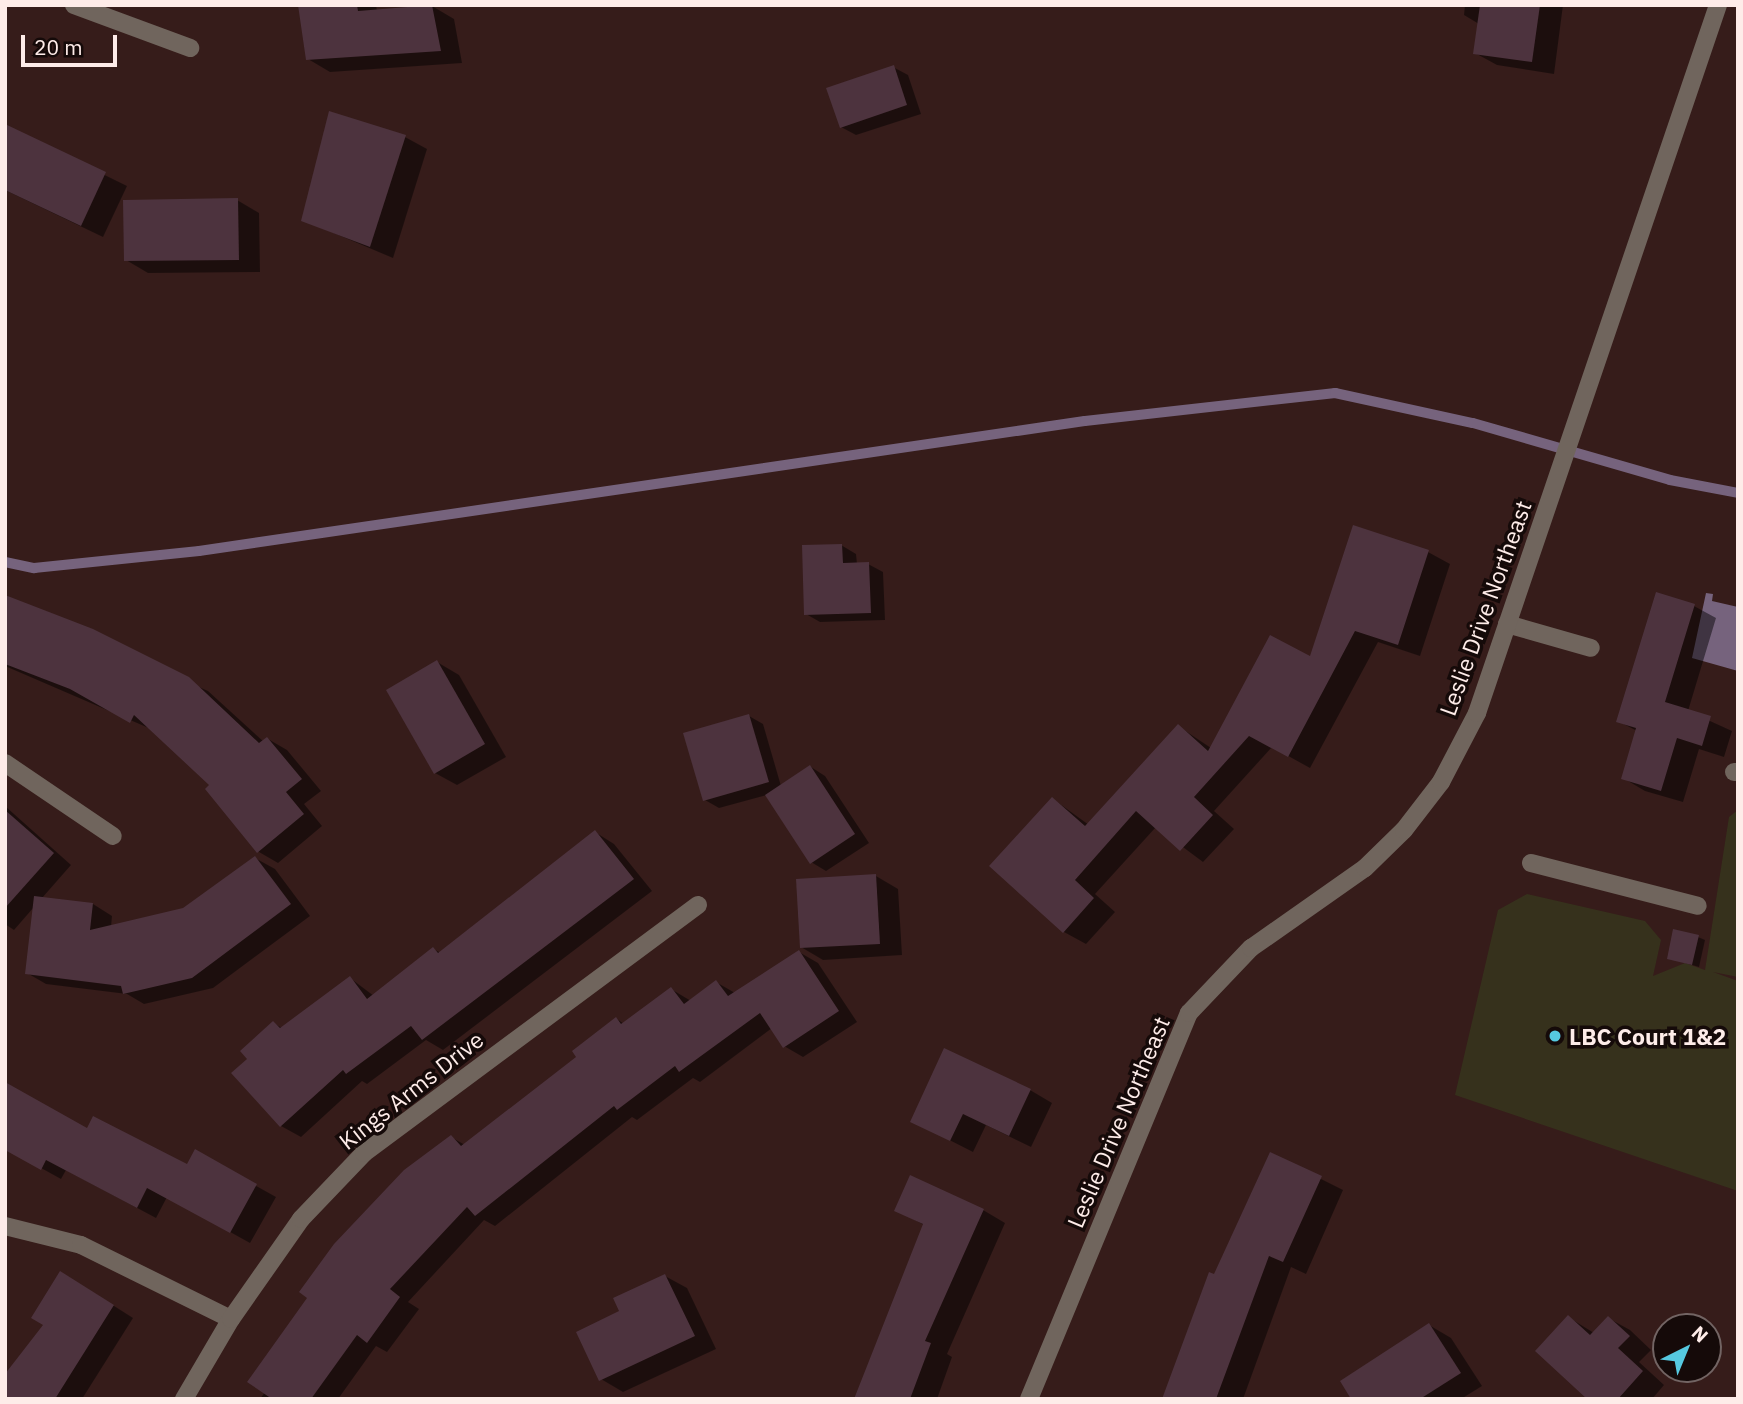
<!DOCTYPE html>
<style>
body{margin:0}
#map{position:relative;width:1743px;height:1404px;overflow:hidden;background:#361c1a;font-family:"IBM Plex Sans",sans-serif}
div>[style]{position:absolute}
.green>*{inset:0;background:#36311c}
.water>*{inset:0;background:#76637d}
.shadow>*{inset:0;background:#0007}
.stream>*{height:10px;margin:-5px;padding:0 5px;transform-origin:5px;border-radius:5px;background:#76637d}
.building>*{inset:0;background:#4d333e}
.minor>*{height:18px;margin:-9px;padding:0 9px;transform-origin:9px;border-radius:9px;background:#70655d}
.dots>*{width:19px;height:19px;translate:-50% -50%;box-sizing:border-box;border:4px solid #150a09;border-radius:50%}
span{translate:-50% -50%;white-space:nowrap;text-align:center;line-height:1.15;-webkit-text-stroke:7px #150a09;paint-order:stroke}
.street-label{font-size:23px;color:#feece9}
.poi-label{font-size:23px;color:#feece9;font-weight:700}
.left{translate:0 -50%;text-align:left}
.frame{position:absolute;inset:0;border:7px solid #feece9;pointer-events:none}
.north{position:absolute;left:1652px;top:1313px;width:70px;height:70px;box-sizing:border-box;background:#150a09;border:2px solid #726463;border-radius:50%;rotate:43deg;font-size:19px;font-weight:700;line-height:28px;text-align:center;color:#feece9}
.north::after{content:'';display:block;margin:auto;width:24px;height:32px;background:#56c9e0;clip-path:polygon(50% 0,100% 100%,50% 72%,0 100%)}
.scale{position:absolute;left:21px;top:35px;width:96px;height:32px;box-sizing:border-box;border:4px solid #feece9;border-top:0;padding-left:9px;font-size:21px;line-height:24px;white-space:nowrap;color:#feece9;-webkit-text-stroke:5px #150a09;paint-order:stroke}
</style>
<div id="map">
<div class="green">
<div style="clip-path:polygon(1738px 810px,1738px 977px,1713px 972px,1738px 981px,1738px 1191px,1455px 1095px,1498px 910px,1527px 894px,1645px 921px,1661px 940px,1653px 976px,1685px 963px,1705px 970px,1729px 817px)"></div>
</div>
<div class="water">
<div style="clip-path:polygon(1706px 593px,1713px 594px,1712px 601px,1738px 607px,1738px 671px,1692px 658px)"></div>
</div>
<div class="shadow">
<div style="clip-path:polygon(299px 5px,376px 5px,377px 11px,432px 6px,454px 19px,462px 63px,330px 72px,308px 59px)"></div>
<div style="clip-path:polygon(1465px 5px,1563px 5px,1554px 74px,1497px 65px,1475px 53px,1479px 24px,1464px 15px)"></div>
<div style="clip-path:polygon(893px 67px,908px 75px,921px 114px,856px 135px,841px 127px)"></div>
<div style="clip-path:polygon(5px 126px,127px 186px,103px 237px,5px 190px)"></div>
<div style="clip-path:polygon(405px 137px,427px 149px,393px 258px,303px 220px)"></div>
<div style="clip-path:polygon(237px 200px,259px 213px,260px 272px,148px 273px,126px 260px)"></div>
<div style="clip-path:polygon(841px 545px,856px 554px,857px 564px,868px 564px,883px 572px,885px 620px,820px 622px,806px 614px)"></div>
<div style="clip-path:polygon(1428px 552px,1450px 564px,1420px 656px,1378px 642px,1310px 768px,1272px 747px,1214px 811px,1234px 829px,1203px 862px,1156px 827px,1095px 894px,1115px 912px,1086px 944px,1064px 932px,1053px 799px,1089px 825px,1178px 726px,1211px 748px)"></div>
<div style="clip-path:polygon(5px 601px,208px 691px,264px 742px,268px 739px,287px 750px,321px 791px,304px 804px,322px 826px,278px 863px,259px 852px,207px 789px,212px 785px,151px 729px,5px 666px)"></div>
<div style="clip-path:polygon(1694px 606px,1716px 618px,1688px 711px,1732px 731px,1724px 757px,1699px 749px,1683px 802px,1645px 791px,1623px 778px,1637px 731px,1618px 721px)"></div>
<div style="clip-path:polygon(437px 662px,459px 675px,506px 757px,457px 785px,435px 773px)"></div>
<div style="clip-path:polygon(749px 716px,763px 724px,781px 786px,811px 767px,825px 776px,869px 843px,826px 871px,811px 862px,767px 795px,719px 808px,705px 800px)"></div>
<div style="clip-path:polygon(5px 806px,71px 865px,42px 898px,93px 904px,112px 916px,111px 927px,184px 910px,255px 858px,275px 869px,310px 916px,213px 988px,144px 1004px,127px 994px,46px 984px,27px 973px,34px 907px,14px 930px,5px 924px)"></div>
<div style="clip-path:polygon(595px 832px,614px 844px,652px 891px,443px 1050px,426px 1040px,367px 1084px,362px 1081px,301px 1137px,281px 1126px,250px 1059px,273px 1023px,282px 1028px,350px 978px,374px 996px,433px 949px,441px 953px)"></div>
<div style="clip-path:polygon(876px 876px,898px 889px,902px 955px,823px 960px,801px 947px)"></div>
<div style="clip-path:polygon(1698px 937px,1705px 940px,1699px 967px,1669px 958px)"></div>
<div style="clip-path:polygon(799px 952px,818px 963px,857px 1022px,803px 1057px,784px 1046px,772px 1028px,700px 1082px,693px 1078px,637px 1120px,632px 1117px,495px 1226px,484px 1220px,408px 1302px,419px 1309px,387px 1352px,376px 1346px,338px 1399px,260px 1399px,451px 1137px,465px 1145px,579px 1058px,617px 1019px,624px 1024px,671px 989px,691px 1001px,716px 982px,735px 993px)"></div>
<div style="clip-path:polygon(1030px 1090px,1052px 1103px,1031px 1147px,986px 1125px,973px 1152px,912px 1121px)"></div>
<div style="clip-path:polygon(88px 1130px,188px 1166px,196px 1152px,276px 1197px,250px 1243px,167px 1197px,156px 1218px,66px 1170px,61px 1179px,5px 1148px)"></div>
<div style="clip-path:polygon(1271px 1154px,1343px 1190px,1306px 1274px,1291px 1267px,1243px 1399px,1164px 1399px)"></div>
<div style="clip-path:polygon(897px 1210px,983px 1210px,1005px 1223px,947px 1354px,952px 1357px,937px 1399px,856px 1399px,924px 1225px)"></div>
<div style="clip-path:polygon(665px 1276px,687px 1288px,716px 1349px,623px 1392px,601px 1379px,621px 1312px)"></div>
<div style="clip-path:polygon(81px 1285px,133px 1318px,82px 1399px,5px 1399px)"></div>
<div style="clip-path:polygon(1568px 1317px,1594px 1333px,1608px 1318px,1630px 1330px,1651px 1350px,1639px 1362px,1664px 1385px,1652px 1399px,1590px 1399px)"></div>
<div style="clip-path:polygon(1429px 1325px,1451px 1338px,1482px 1386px,1461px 1399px,1353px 1399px)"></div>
</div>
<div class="stream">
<div style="left:5px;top:562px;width:30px;rotate:12deg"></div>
<div style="left:34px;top:568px;width:166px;rotate:-5.9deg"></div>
<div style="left:199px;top:551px;width:895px;rotate:-8.35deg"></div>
<div style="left:1085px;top:421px;width:252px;rotate:-6.4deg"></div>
<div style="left:1335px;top:393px;width:141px;rotate:12.3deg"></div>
<div style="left:1473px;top:423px;width:205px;rotate:16.1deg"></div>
<div style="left:1670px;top:480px;width:69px;rotate:10.8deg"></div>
</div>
<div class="building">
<div style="clip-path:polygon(298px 5px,357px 5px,358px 11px,432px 5px,441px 51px,306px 60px)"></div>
<div style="clip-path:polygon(1480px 5px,1540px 5px,1532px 62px,1473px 54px)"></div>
<div style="clip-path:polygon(894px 65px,907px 105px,840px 128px,826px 88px)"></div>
<div style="clip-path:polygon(329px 111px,406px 135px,370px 247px,301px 221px)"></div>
<div style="clip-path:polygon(5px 124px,106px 172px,81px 226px,5px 190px)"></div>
<div style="clip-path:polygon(238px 198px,239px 260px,124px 261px,123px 200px)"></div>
<div style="clip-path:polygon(1353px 525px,1429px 550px,1398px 645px,1355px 631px,1288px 757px,1249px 736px,1194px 797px,1213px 815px,1180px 851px,1136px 811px,1075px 880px,1094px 898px,1063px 933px,989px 866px,1052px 797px,1085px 826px,1178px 724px,1208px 751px,1270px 635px,1310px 656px)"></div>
<div style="clip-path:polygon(842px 544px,843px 563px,869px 562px,871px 613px,804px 615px,802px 545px)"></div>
<div style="clip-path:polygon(1656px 592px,1695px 604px,1665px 702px,1711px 716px,1702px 746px,1677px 738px,1661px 791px,1621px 779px,1636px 728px,1616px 722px)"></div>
<div style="clip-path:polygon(5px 595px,93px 629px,189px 677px,259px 743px,267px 737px,302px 779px,286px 792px,304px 814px,257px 853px,205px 789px,209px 785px,134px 715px,130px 723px,70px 689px,5px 664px)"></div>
<div style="clip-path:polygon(437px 660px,485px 744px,434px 774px,386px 690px)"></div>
<div style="clip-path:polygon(749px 714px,769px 782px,703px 801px,683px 733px)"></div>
<div style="clip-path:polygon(810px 765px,855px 834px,810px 864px,765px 795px)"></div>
<div style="clip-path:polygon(5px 810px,54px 853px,5px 908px)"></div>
<div style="clip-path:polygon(595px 830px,634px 879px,422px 1040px,411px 1026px,346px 1074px,343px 1070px,280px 1127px,231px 1073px,247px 1059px,240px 1051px,273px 1021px,280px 1028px,350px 976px,367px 999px,433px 947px,438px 953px)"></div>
<div style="clip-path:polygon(255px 856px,291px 904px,192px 978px,123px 994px,121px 986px,25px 974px,34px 896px,93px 903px,90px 930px,183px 908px)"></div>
<div style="clip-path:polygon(876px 874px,880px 944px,800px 948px,796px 879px)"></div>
<div style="clip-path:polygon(1673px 929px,1699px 935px,1692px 965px,1667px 959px)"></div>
<div style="clip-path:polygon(799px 950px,839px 1011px,783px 1048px,760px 1013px,679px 1072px,675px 1066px,617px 1110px,614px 1106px,475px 1216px,467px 1207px,390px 1289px,400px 1297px,367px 1343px,357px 1335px,311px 1399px,272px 1399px,247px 1382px,307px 1298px,299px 1292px,334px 1244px,404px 1170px,451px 1135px,461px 1146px,576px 1057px,572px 1051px,616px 1017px,621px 1024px,671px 987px,684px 1004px,716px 980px,728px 996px)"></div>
<div style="clip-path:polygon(944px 1048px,1031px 1089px,1009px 1136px,963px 1114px,950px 1141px,910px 1122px)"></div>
<div style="clip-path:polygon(5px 1082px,87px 1128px,93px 1116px,187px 1164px,195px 1149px,257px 1184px,230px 1233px,147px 1188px,137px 1208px,46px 1160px,41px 1170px,5px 1150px)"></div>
<div style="clip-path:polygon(1270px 1152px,1322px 1176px,1283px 1262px,1269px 1256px,1216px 1399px,1162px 1399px,1209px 1272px,1214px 1274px)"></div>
<div style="clip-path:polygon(910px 1175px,984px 1209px,925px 1341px,931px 1343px,910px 1399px,854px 1399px,923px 1224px,894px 1211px)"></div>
<div style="clip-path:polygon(60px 1271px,114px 1305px,55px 1399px,5px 1399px,5px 1374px,43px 1325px,31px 1318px)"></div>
<div style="clip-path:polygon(665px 1274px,695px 1336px,599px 1381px,576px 1332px,619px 1311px,613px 1298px)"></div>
<div style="clip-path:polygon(1568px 1315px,1590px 1335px,1608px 1316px,1630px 1336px,1618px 1348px,1643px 1371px,1618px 1399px,1587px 1399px,1535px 1351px)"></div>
<div style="clip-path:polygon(1429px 1323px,1461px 1373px,1420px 1399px,1351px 1399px,1340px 1381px)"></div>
</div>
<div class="minor">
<div style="left:74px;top:5px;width:124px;rotate:20.3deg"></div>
<div style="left:1507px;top:624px;width:87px;rotate:15.9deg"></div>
<div style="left:5px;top:763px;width:130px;rotate:34.1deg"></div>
<div style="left:1734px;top:772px;width:4px"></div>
<div style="left:1531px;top:863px;width:172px;rotate:14.4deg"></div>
<div style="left:5px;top:1226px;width:78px;rotate:14deg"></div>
<div style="left:81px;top:1245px;width:167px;rotate:26.3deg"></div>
<div style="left:184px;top:1399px;width:93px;rotate:-59.6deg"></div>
<div style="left:231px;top:1319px;width:122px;rotate:-55deg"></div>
<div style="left:301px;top:1219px;width:91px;rotate:-46.3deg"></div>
<div style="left:364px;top:1153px;width:416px;rotate:-36.6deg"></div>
<div style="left:1029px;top:1399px;width:418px;rotate:-67.5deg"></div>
<div style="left:1189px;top:1013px;width:90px;rotate:-46.4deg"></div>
<div style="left:1251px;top:948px;width:139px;rotate:-35.1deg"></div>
<div style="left:1365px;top:868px;width:54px;rotate:-44.3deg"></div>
<div style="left:1404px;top:830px;width:61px;rotate:-52.4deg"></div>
<div style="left:1441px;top:782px;width:78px;rotate:-62.4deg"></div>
<div style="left:1477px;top:713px;width:748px;rotate:-71.2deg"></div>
</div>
<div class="dots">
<div style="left:1555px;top:1036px;background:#56c9e0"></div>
</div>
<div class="street-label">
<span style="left:1485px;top:608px;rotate:-70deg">Leslie Drive Northeast</span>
<span style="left:411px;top:1090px;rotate:-38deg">Kings Arms Drive</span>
<span style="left:1118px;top:1122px;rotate:-67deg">Leslie Drive Northeast</span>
</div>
<div class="poi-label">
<span class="left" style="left:1569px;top:1036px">LBC Court 1&amp;2</span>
</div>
<div class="frame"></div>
<div class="north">N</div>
<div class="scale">20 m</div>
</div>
